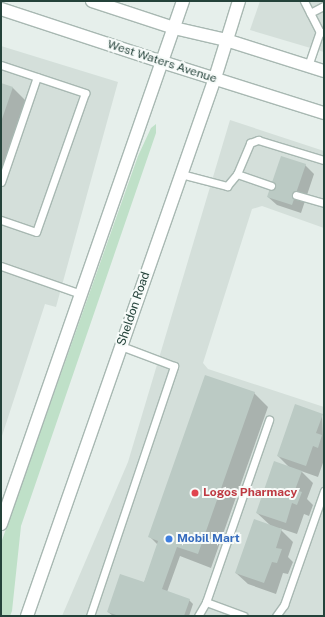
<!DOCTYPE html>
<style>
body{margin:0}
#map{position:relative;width:325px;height:617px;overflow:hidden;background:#e6efeb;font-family:"Public Sans",sans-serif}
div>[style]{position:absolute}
.built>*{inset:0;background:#d4dfda}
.green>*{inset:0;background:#bfe0c8}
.shadow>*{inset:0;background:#0003}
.building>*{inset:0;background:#bbcac4}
.roads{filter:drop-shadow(1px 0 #a8b8b2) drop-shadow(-1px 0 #a8b8b2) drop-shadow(0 1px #a8b8b2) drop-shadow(0 -1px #a8b8b2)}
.service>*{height:7px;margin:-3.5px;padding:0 3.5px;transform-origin:3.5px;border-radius:3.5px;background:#fff}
.tertiary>*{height:12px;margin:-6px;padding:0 6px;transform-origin:6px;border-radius:6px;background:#fff}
.secondary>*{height:12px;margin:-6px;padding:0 6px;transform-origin:6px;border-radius:6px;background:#fff}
.dots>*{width:11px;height:11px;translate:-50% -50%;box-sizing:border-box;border:2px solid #f7fbf9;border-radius:50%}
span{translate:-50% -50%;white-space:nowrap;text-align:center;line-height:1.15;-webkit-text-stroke:4px #f7fbf9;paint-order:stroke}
.street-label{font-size:12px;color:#24423a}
.health-label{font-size:12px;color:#be3a42;font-weight:700}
.left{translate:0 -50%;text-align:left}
.shop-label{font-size:12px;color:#366cbe;font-weight:700}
.frame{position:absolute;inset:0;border:2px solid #24423a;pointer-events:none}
</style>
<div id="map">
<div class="built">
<div style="clip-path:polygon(260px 1px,324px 1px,324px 52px,250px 30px)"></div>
<div style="clip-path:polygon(1px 46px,118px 82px,56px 307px,45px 304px,1px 439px)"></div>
<div style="clip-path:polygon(230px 120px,324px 151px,324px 228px,262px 206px,252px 209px,203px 363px,208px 369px,324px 407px,324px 616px,62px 616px,128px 462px)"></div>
</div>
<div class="green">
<div style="clip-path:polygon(156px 124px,156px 133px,21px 526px,12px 611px,10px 616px,1px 616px,1px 543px,138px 156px,151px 128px)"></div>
</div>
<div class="shadow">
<div style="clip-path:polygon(1px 84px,13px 88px,27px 102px,1px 174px)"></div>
<div style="clip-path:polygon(305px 165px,314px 174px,301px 213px,277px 205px,268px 197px)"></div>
<div style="clip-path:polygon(254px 393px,268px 407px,211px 568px,180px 556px,167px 592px,189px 600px,193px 604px,189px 616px,113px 616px,108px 612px,144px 583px,158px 545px,150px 537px)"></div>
<div style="clip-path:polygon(322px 415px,324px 460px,318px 477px,301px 471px,313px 483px,307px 499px,313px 505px,309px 516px,304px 514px,297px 534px,279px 528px,293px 542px,288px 557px,293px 562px,288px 574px,283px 573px,276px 594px,248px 584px,236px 573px,271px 526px,257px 513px,290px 468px,278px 456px)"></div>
</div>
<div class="building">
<div style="clip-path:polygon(1px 83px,13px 87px,1px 122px)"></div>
<div style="clip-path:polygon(281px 156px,306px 164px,292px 205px,267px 197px)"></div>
<div style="clip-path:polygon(205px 375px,255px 392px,198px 554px,177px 547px,162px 589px,190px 599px,184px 616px,119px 616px,107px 612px,120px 574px,144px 582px,158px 541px,148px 537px)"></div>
<div style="clip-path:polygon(295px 404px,323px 414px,316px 433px,322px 435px,318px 448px,313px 446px,306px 466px,277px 456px)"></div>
<div style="clip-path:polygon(274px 461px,302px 471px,295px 490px,302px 492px,297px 505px,292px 503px,286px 523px,256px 513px)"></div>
<div style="clip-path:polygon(254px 519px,282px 529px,276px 548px,282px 549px,277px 563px,272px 562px,264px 583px,235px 573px)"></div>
</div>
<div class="roads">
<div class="service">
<div style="left:304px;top:1px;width:35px;rotate:63deg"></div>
<div style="left:320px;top:32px;width:4px;rotate:14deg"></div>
<div style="left:310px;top:13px;width:16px;rotate:-27deg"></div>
<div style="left:1px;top:65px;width:89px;rotate:18.4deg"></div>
<div style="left:85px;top:93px;width:147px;rotate:109.4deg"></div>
<div style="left:36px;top:232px;width:37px;rotate:-161deg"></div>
<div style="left:308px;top:66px;width:36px;rotate:-71deg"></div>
<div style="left:181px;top:174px;width:48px;rotate:14.6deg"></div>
<div style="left:227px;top:186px;width:16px;rotate:-50deg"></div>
<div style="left:237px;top:174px;width:34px;rotate:-67deg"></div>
<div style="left:250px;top:143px;width:9px;rotate:-21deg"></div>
<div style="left:258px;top:140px;width:69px;rotate:16.9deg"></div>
<div style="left:237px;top:174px;width:36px;rotate:19deg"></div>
<div style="left:1px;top:182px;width:111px;rotate:-71.1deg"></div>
<div style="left:296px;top:195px;width:29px;rotate:16deg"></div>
<div style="left:1px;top:266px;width:85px;rotate:19.3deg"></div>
<div style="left:206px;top:602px;width:40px;rotate:20.2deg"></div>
<div style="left:90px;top:616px;width:264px;rotate:-71.4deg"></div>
<div style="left:174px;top:366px;width:57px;rotate:-159.3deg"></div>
<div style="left:198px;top:616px;width:16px;rotate:-60deg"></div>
<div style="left:206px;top:602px;width:193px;rotate:-70.9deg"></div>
<div style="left:276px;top:616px;width:14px;rotate:-54deg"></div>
<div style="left:284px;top:605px;width:121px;rotate:-70.7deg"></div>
</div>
<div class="tertiary">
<div style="left:92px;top:1px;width:86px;rotate:18.2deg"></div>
<div style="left:1px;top:9px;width:169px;rotate:18.2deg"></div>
</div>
<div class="secondary">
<div style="left:174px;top:28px;width:53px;rotate:13deg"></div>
<div style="left:226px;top:40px;width:103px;rotate:17.6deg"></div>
<div style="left:162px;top:62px;width:170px;rotate:17.5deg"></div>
<div style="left:1px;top:524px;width:554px;rotate:-70.81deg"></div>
<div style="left:27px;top:616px;width:570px;rotate:-70.74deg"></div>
<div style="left:215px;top:78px;width:81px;rotate:-72.7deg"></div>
</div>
</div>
<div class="dots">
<div style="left:195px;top:493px;background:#e0444e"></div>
<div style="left:169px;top:539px;background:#3f7fe0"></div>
</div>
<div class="street-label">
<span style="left:162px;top:62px;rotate:18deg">West Waters Avenue</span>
<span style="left:134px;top:309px;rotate:-71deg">Sheldon Road</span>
</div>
<div class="health-label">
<span class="left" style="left:203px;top:493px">Logos Pharmacy</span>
</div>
<div class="shop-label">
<span class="left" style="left:177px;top:539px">Mobil Mart</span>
</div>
<div class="frame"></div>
</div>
